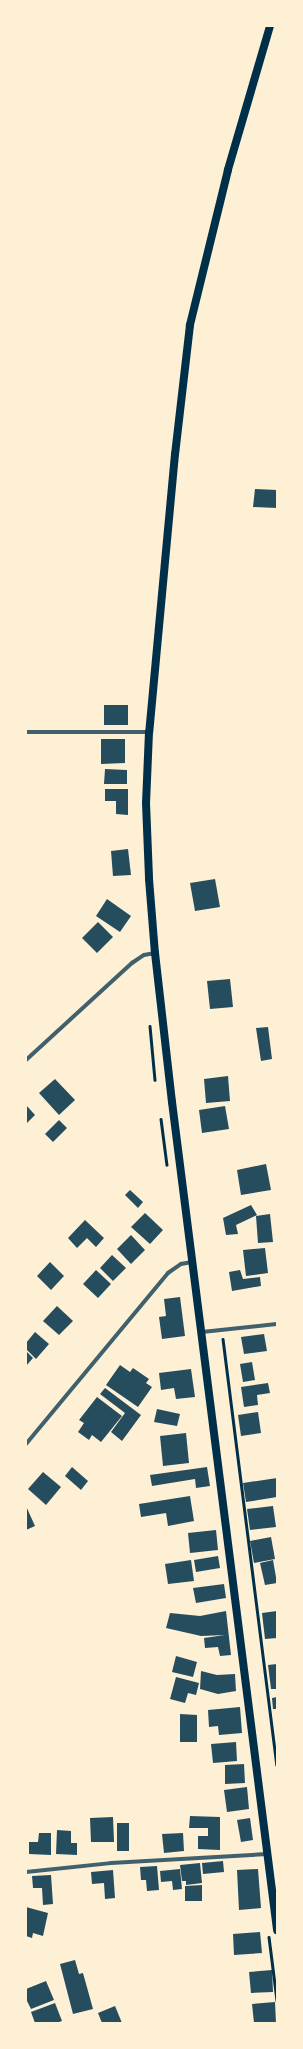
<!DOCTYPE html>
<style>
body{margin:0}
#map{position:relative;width:303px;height:2049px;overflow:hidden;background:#fdf0d5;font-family:Georgia,serif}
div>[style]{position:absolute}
.building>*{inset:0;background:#264d5e}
.path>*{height:2.5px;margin:-1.25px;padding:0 1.25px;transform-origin:1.25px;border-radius:1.25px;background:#003049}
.minor>*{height:4px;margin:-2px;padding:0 2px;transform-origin:2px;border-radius:2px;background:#3f606c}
.secondary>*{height:8px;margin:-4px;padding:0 4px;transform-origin:4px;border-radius:4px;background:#003049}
span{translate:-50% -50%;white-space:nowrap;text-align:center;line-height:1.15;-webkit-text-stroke:4px #fdf0d5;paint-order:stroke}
.frame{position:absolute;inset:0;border:27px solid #fdf0d5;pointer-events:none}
</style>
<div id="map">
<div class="building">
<div style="clip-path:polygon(255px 489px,277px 490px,277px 508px,253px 507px)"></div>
<div style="clip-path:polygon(104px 705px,128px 705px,128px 725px,104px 725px)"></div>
<div style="clip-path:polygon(101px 739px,125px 739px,125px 763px,101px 764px)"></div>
<div style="clip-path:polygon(105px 769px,127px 770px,127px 784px,104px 784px)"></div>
<div style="clip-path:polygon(105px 789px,128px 789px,128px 815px,116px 814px,116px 801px,105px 801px)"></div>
<div style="clip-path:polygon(128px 849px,131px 875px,113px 876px,111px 851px)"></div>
<div style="clip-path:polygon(215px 879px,220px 907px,195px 911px,190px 883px)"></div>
<div style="clip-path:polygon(107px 899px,131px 916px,120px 932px,96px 916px)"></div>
<div style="clip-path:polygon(98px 922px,113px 937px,97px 953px,82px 938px)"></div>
<div style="clip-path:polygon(230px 979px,233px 1007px,210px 1009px,207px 981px)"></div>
<div style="clip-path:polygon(268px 1027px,272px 1059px,261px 1061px,256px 1028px)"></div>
<div style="clip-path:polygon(228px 1076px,230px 1101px,206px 1103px,204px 1079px)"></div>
<div style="clip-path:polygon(55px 1079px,75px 1100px,59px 1115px,39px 1093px)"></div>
<div style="clip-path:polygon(26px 1105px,35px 1115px,26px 1124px)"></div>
<div style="clip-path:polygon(225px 1106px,229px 1129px,202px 1133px,199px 1110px)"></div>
<div style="clip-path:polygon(59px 1120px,67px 1128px,53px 1142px,45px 1134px)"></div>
<div style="clip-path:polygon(266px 1164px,271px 1190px,241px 1195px,237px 1170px)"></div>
<div style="clip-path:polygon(130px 1190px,143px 1202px,138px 1208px,125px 1195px)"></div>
<div style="clip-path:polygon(251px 1205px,257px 1215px,236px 1225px,238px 1234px,226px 1235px,223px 1218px)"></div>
<div style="clip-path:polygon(145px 1213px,163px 1230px,150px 1244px,131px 1227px)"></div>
<div style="clip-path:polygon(270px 1214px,273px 1242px,258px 1243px,256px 1216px)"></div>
<div style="clip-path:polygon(85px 1220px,104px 1238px,96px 1247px,87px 1238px,77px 1248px,68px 1238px)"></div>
<div style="clip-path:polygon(131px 1235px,145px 1250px,131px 1264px,117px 1249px)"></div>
<div style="clip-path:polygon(265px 1248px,268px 1273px,246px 1276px,243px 1250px)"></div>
<div style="clip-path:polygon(112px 1255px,126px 1268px,113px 1281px,100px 1268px)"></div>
<div style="clip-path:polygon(50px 1262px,64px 1276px,51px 1290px,37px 1276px)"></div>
<div style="clip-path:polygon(96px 1270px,111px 1284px,98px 1298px,83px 1284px)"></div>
<div style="clip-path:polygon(240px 1270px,243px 1279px,260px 1277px,261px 1286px,232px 1291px,229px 1272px)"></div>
<div style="clip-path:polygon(180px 1297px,185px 1336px,162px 1339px,159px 1317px,166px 1316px,164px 1299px)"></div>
<div style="clip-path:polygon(57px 1306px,73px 1321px,59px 1335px,43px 1321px)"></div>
<div style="clip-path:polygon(35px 1332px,49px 1344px,36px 1359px,26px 1349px,26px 1343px)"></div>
<div style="clip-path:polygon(264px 1334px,267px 1351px,244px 1354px,241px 1337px)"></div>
<div style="clip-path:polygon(26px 1351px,33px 1358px,26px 1366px)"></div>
<div style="clip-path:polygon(252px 1362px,255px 1380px,243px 1382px,240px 1364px)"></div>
<div style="clip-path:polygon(120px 1365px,130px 1372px,133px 1368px,149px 1379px,146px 1383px,152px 1387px,138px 1407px,106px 1385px)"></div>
<div style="clip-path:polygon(191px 1369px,195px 1397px,176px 1399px,174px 1388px,161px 1390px,159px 1373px)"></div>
<div style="clip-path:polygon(268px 1383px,270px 1393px,257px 1395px,258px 1405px,244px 1407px,241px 1387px)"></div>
<div style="clip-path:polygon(105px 1388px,141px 1415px,122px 1441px,111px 1432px,125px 1413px,100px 1394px)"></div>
<div style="clip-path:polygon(97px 1397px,122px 1416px,101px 1442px,92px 1435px,89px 1440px,78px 1432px,84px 1423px,79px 1420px)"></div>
<div style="clip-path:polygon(157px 1409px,180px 1414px,177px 1426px,154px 1422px)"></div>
<div style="clip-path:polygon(258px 1412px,261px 1433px,241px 1436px,238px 1415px)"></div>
<div style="clip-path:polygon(186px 1433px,189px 1463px,163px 1466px,160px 1436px)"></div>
<div style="clip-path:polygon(72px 1467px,88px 1481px,81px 1490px,65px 1476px)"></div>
<div style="clip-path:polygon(207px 1467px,210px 1486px,196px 1488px,195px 1479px,152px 1486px,150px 1475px)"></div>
<div style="clip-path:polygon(43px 1472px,61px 1487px,46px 1505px,28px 1489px)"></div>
<div style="clip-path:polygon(277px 1478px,277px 1497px,246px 1502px,243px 1483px)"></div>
<div style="clip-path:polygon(190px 1496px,194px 1521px,168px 1526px,166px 1513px,141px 1517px,139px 1504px)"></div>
<div style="clip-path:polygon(26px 1506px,35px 1526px,26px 1530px)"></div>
<div style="clip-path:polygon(273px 1506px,276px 1527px,250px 1530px,247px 1509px)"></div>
<div style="clip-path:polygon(216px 1530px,218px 1550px,190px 1553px,188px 1533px)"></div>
<div style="clip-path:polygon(271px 1537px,275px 1559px,254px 1563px,250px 1541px)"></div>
<div style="clip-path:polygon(218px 1556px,220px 1568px,196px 1572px,194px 1560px)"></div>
<div style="clip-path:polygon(191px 1560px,194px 1581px,168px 1584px,165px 1564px)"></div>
<div style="clip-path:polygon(273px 1560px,277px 1583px,265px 1585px,260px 1563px)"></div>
<div style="clip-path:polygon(224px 1584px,226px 1598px,196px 1603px,193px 1588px)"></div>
<div style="clip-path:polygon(226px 1611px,231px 1655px,220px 1656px,218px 1647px,205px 1648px,204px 1638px,225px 1635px,201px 1636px,166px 1628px,170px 1613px,200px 1616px)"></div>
<div style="clip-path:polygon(277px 1611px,277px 1638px,265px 1639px,262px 1613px)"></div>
<div style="clip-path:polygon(176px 1656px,197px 1662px,193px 1677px,172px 1672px)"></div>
<div style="clip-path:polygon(277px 1664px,277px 1689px,271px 1689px,268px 1665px)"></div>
<div style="clip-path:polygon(201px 1671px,217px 1675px,235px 1674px,236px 1691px,218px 1694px,200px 1689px)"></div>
<div style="clip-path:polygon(176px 1677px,199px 1683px,196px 1695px,188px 1693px,185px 1703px,170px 1699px)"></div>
<div style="clip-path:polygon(277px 1697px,277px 1709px,273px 1709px,272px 1698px)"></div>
<div style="clip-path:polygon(240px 1707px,242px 1733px,219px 1735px,218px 1726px,209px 1727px,208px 1710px)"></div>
<div style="clip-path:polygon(180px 1714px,197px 1715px,197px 1742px,180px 1742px)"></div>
<div style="clip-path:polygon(236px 1742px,237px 1761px,213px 1763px,211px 1744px)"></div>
<div style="clip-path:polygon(244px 1764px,245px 1783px,225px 1784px,225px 1765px)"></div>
<div style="clip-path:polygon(247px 1787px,249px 1809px,227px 1812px,224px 1790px)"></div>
<div style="clip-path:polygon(190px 1816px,220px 1817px,220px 1850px,198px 1849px,198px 1836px,208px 1836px,208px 1828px,189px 1828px)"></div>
<div style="clip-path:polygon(113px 1817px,114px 1842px,91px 1842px,90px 1818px)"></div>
<div style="clip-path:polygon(250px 1818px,253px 1840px,241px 1842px,237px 1820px)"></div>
<div style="clip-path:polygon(117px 1823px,129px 1823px,129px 1851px,117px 1851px)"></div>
<div style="clip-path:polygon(57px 1830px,71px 1831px,71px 1843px,77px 1843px,77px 1855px,56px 1854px)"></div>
<div style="clip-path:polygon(39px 1833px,51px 1833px,51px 1855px,29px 1854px,29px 1842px,38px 1842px)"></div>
<div style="clip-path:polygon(183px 1833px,184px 1851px,164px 1853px,162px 1834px)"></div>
<div style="clip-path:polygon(223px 1861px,224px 1872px,203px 1874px,202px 1863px)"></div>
<div style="clip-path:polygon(200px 1863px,202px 1883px,186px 1885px,186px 1881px,182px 1881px,180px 1865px)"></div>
<div style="clip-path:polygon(157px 1866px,159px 1890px,147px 1891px,146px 1880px,141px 1880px,140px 1867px)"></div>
<div style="clip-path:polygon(180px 1869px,182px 1889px,173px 1890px,172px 1881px,161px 1882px,160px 1871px)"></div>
<div style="clip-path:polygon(258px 1869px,261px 1908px,239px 1910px,237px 1870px)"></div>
<div style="clip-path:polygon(113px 1870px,115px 1898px,105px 1899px,104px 1883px,92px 1884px,91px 1872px)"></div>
<div style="clip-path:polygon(51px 1875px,53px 1904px,43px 1905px,42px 1888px,33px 1888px,32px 1876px)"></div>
<div style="clip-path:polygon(202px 1885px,202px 1901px,185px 1901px,185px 1886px)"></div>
<div style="clip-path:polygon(26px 1907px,48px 1913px,43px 1936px,33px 1933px,32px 1938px,26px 1936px)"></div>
<div style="clip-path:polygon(260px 1932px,262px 1953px,234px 1955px,233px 1934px)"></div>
<div style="clip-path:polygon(75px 1960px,79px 1974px,83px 1973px,93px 2009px,73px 2014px,60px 1964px)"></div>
<div style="clip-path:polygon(272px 1970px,273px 1992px,251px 1993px,249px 1972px)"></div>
<div style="clip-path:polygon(46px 1981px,54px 2000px,31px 2009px,26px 1999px,26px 1989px)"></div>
<div style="clip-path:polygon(275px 2002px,276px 2023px,254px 2023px,252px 2004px)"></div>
<div style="clip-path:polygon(55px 2003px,62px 2021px,56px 2023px,35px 2023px,31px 2012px)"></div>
<div style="clip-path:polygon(115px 2006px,122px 2023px,102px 2023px,98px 2013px)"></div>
</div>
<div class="path">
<div style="left:150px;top:1026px;width:54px;rotate:84.7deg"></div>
<div style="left:161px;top:1119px;width:46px;rotate:82.6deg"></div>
<div style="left:223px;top:1339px;width:429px;rotate:82.8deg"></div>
<div style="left:269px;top:1937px;width:64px;rotate:82.8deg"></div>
</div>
<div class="minor">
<div style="left:26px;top:732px;width:123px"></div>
<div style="left:26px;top:1060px;width:144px;rotate:-42.5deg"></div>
<div style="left:132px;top:963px;width:14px;rotate:-34deg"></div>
<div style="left:144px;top:955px;width:11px;rotate:-10deg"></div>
<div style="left:202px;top:1332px;width:75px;rotate:-6.1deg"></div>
<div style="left:26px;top:1444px;width:222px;rotate:-50.3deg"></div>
<div style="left:168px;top:1273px;width:16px;rotate:-35deg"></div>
<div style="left:181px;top:1264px;width:11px;rotate:-10deg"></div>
<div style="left:26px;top:1872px;width:85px;rotate:-6deg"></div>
<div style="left:111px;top:1863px;width:156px;rotate:-3.3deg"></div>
</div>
<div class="secondary">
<div style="left:270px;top:26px;width:150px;rotate:106.3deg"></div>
<div style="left:228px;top:170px;width:160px;rotate:103.8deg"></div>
<div style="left:190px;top:325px;width:130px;rotate:96.6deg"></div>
<div style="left:175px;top:454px;width:279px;rotate:95.3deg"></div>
<div style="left:149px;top:732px;width:71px;rotate:92.4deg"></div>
<div style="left:146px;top:803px;width:76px;rotate:87.7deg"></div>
<div style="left:149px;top:879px;width:74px;rotate:85.4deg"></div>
<div style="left:155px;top:953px;width:150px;rotate:83.5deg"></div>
<div style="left:172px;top:1102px;width:835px;rotate:82.77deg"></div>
</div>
<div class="frame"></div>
</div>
